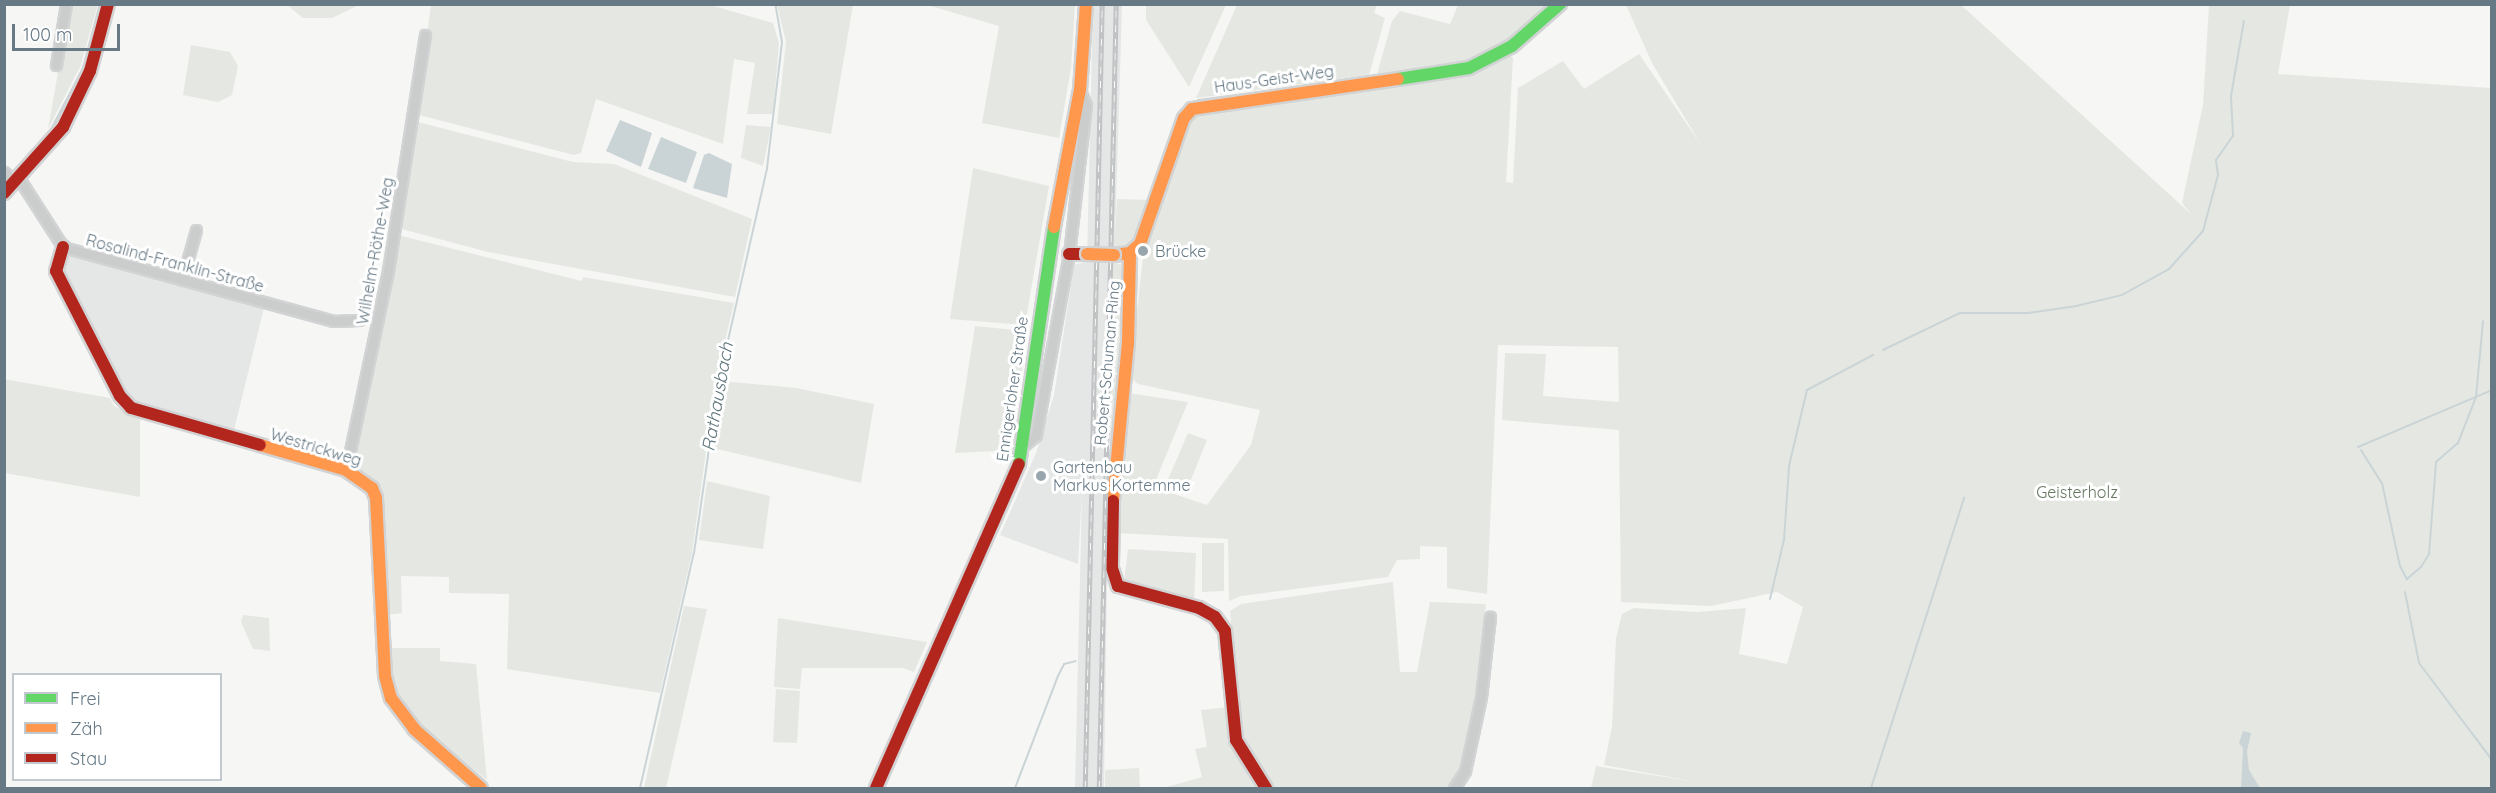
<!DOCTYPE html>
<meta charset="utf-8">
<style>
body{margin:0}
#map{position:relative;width:2496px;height:793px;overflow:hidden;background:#f6f6f5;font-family:Quicksand,sans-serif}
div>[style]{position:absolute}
.built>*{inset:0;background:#e5e6e6}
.green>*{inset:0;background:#e5e8e2}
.water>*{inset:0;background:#cad4d6}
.stream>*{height:2px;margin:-1px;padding:0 1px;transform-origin:1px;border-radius:1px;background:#cad4d6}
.roads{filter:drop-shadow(2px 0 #d2d3d4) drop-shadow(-2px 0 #d2d3d4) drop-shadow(0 2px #d2d3d4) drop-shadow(0 -2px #d2d3d4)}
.street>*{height:9px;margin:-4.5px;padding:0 4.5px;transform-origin:4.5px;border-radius:4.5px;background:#cbcccc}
.fast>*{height:12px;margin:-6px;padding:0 6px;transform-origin:6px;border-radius:6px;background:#63d668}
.slow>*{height:12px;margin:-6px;padding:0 6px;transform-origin:6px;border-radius:6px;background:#ff974d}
.jam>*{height:12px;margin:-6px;padding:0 6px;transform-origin:6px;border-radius:6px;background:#b3261e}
.rail>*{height:4.5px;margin-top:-2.25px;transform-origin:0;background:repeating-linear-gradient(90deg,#fff 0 7px,#c0c2c3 0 14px);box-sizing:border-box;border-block:2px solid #c0c2c3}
.bridges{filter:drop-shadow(2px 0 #d2d3d4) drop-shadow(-2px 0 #d2d3d4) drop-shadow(0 2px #d2d3d4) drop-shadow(0 -2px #d2d3d4)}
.slow-bridge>*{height:12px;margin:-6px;padding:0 6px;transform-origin:6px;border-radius:6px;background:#ff974d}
.dots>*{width:16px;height:16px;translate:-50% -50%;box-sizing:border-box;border:3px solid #fff;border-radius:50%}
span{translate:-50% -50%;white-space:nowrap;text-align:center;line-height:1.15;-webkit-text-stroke:6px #fff;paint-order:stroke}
.street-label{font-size:16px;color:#667985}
.poi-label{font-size:16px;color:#667985}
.left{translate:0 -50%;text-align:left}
.park-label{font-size:16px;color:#667761}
.water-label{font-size:18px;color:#5d747a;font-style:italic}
.frame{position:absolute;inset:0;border:6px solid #667985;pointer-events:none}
.legend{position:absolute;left:12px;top:673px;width:210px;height:108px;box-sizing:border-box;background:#fff;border:2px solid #c2c9ce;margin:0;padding:8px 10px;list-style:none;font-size:18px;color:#667985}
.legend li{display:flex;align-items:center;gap:12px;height:30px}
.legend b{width:30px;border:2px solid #c2c9ce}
.scale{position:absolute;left:12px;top:24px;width:108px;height:27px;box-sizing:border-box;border:3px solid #667985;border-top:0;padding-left:8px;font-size:18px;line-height:21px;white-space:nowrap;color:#667985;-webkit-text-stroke:4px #fff;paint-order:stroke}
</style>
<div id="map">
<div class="built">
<div style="clip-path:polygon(1093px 5px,1122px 5px,1109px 440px,1104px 788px,1075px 788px,1082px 492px,1078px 564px,1000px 535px,1036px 453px,1054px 395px,1074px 265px,1087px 261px)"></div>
<div style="clip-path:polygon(73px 255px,264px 308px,233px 434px,130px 402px,61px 270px,63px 259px)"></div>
</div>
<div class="green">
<div style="clip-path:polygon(70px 5px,98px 5px,80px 67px,48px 129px)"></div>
<div style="clip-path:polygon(287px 5px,287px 4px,359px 5px,332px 18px,303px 18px)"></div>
<div style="clip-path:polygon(431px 5px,710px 5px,773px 23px,779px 43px,773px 114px,747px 114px,755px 63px,734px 59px,723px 144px,596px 99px,581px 153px,574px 155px,419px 115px,416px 113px)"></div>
<div style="clip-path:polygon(777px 5px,853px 5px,831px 134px,777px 124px,786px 42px)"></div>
<div style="clip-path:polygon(927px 5px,1075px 5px,1071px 68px,1059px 138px,982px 123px,999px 26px)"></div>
<div style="clip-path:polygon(1146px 5px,1226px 5px,1189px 87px,1146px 20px)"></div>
<div style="clip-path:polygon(1237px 5px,1377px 5px,1374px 13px,1385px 18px,1369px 75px,1196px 98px)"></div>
<div style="clip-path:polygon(1458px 5px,1554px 5px,1487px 55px,1467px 63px,1377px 74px,1392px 21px,1400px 11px,1450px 24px)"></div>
<div style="clip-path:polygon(1626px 5px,1961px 5px,2191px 214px,2182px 203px,2203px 105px,2209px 5px,2290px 5px,2278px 74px,2491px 88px,2491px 788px,1591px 788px,1596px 766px,1696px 782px,1604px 765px,1612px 727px,1616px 638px,1622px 614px,1634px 608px,1697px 612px,1746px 608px,1739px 654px,1787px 664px,1803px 607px,1777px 592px,1711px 606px,1621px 602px,1619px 430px,1502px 420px,1505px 353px,1546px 354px,1543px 396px,1619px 402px,1618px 347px,1498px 345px,1487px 594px,1447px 588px,1447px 547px,1420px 546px,1420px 559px,1397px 560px,1388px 577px,1241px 596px,1229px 601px,1228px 539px,1118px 533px,1119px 466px,1128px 393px,1188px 402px,1153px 487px,1207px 505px,1251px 445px,1260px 410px,1138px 384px,1130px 377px,1143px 256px,1187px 120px,1196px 110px,1469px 73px,1509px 54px,1513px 58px,1506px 182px,1513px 183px,1518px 88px,1563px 61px,1584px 89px,1639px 54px,1701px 145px,1652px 63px)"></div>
<div style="clip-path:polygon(191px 45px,230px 52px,238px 66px,232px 95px,218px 102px,183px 95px)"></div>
<div style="clip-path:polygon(414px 121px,573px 162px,614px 164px,752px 219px,735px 297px,488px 252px,398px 228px)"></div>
<div style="clip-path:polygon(746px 125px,771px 127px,763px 166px,741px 158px)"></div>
<div style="clip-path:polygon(973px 168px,1049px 186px,1025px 325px,950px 319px)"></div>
<div style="clip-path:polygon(1117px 199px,1151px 200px,1136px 242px,1127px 248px,1114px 249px)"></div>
<div style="clip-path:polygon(398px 235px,582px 281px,583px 277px,734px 303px,716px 379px,692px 553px,660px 693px,507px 669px,509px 594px,449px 593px,449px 577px,401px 576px,402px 613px,387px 615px,382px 496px,378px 484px,356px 466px,354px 458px)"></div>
<div style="clip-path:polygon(1113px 262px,1126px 266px,1127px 284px,1113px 442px,1109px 441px)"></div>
<div style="clip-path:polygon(975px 326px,1026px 331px,1014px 450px,955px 453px)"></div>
<div style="clip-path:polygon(4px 379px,110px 398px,114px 406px,140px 418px,140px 497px,5px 473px)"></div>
<div style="clip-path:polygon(721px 381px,796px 388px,874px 404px,861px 483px,713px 448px)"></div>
<div style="clip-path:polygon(1188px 433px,1207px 440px,1188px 487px,1178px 492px,1166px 484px)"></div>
<div style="clip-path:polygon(707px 481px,770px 496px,763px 549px,699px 540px)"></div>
<div style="clip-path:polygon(1202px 543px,1224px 543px,1224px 591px,1202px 592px)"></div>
<div style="clip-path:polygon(1128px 549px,1196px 553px,1194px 602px,1124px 582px)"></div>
<div style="clip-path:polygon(1393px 582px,1400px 672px,1417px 672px,1430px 602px,1486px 604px,1476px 697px,1460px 769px,1447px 788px,1271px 788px,1241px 739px,1230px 611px,1241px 604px)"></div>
<div style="clip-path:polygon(684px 606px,707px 609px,666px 788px,644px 788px)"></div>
<div style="clip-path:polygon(243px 615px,269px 618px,270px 651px,253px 649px,241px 622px)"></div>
<div style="clip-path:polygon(778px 618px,927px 642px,914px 672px,903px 668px,802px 668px,800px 689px,774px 687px)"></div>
<div style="clip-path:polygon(388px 648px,440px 648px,440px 661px,476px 664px,487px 780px,417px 724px,396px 695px)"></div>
<div style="clip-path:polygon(776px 689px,800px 691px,797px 743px,773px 742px)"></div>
<div style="clip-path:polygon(1229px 707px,1262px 788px,1163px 788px,1202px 777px,1195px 749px,1207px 747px,1201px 710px)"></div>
<div style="clip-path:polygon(1139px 768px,1140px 788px,1105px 788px,1105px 770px)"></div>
</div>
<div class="water">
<div style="clip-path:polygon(620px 120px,652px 133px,641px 167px,606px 151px)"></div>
<div style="clip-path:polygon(661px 137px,697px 152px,686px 183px,648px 169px)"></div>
<div style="clip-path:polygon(709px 153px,732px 164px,727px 198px,693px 188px,704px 155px)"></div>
<div style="clip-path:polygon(2243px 731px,2251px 733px,2247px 751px,2249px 770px,2260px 788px,2241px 788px,2243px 748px,2239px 743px)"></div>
</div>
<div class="stream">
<div style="left:1198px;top:100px;width:133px;rotate:-7.3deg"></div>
<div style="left:48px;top:135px;width:76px;rotate:-62.4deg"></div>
<div style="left:83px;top:68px;width:66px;rotate:-75.1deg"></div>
<div style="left:1883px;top:350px;width:85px;rotate:-25.7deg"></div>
<div style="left:1960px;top:313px;width:68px"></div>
<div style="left:2028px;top:313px;width:49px;rotate:-8.3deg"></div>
<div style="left:2076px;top:306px;width:47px;rotate:-13.4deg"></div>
<div style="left:2122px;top:295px;width:54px;rotate:-29deg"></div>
<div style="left:2169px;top:269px;width:51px;rotate:-48.2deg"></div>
<div style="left:2203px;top:231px;width:58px;rotate:-75deg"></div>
<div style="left:2218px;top:175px;width:15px;rotate:-98deg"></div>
<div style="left:2216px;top:160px;width:29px;rotate:-55deg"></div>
<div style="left:2233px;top:136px;width:40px;rotate:-92.9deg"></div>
<div style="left:2231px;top:96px;width:76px;rotate:-80.2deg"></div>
<div style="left:2358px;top:447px;width:146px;rotate:-23deg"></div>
<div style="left:2361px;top:450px;width:39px;rotate:58deg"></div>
<div style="left:2382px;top:483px;width:85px;rotate:77.8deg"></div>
<div style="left:2400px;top:566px;width:15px;rotate:62deg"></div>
<div style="left:2407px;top:579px;width:18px;rotate:-41deg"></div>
<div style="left:2421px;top:567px;width:15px;rotate:-58deg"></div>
<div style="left:2429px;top:554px;width:92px;rotate:-85.6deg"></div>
<div style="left:2436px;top:462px;width:29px;rotate:-41deg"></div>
<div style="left:2458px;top:443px;width:49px;rotate:-68.6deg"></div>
<div style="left:2476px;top:397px;width:76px;rotate:-84.7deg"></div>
<div style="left:2405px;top:592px;width:72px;rotate:78.8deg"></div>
<div style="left:2419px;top:663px;width:121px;rotate:53deg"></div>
<div style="left:1770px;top:599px;width:61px;rotate:-76.7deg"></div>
<div style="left:1784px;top:540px;width:74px;rotate:-86.1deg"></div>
<div style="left:1789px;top:466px;width:78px;rotate:-76.7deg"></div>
<div style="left:1807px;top:390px;width:75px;rotate:-27.9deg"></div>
<div style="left:640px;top:788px;width:241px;rotate:-77.1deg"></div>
<div style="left:694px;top:553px;width:175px;rotate:-81.8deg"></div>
<div style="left:719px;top:380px;width:217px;rotate:-77.2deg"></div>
<div style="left:767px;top:168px;width:127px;rotate:-83.2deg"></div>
<div style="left:782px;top:42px;width:39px;rotate:-100deg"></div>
<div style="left:883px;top:788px;width:13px;rotate:-67deg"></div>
<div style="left:1015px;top:788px;width:120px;rotate:-69deg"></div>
<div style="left:1058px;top:676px;width:13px;rotate:-63deg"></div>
<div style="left:1064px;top:664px;width:12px;rotate:-14deg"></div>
<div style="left:1871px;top:788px;width:305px;rotate:-72.2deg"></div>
</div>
<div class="roads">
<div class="street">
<div style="left:56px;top:65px;width:62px;rotate:-80.7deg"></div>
<div style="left:4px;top:172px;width:17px;rotate:45deg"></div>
<div style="left:20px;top:180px;width:80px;rotate:57.3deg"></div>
<div style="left:63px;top:247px;width:280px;rotate:15.3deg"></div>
<div style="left:333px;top:321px;width:26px;rotate:-2deg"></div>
<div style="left:182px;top:280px;width:52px;rotate:-74.4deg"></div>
<div style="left:1023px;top:446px;width:17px;rotate:-40deg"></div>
<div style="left:1036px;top:435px;width:184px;rotate:-79.7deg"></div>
<div style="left:1069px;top:254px;width:150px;rotate:-83.5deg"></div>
<div style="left:1086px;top:105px;width:16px;rotate:-112deg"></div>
<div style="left:346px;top:470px;width:203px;rotate:-78.1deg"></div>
<div style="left:388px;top:271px;width:239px;rotate:-81.1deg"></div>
<div style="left:1454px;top:788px;width:20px;rotate:-57deg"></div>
<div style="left:1465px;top:771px;width:76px;rotate:-77.8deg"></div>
<div style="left:1481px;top:697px;width:81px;rotate:-83.6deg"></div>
</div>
<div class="fast">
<div style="left:1398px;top:79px;width:72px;rotate:-8.8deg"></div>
<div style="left:1469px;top:68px;width:48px;rotate:-27.1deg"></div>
<div style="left:1512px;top:46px;width:64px;rotate:-41.2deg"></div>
<div style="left:1019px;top:464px;width:240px;rotate:-81.6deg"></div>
</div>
<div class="slow">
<div style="left:1054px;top:227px;width:139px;rotate:-79.3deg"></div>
<div style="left:1080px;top:90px;width:86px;rotate:-86deg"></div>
<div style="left:1114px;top:255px;width:16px;rotate:-7deg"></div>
<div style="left:1130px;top:253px;width:13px;rotate:-42deg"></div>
<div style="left:1140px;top:244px;width:133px;rotate:-70.8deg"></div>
<div style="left:1184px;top:118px;width:12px;rotate:-48deg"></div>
<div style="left:1192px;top:109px;width:208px;rotate:-8.3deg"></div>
<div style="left:260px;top:445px;width:90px;rotate:16.2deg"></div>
<div style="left:346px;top:470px;width:32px;rotate:35deg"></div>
<div style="left:372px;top:488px;width:11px;rotate:68deg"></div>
<div style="left:376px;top:498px;width:178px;rotate:87.1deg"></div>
<div style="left:385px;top:676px;width:23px;rotate:75deg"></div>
<div style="left:391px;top:698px;width:39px;rotate:53deg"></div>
<div style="left:414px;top:729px;width:89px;rotate:41.4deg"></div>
<div style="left:1113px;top:501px;width:159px;rotate:-84.6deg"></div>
<div style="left:1128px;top:343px;width:90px;rotate:-88.7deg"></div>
</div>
<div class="jam">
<div style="left:4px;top:193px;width:89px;rotate:-48.2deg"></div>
<div style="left:63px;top:127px;width:62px;rotate:-64.3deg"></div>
<div style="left:90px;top:71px;width:69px;rotate:-75deg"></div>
<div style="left:63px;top:247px;width:25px;rotate:106deg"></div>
<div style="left:56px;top:271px;width:140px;rotate:62.9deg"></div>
<div style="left:120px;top:396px;width:16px;rotate:47deg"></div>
<div style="left:131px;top:408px;width:134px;rotate:16deg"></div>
<div style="left:1069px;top:254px;width:18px"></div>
<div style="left:1113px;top:501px;width:67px;rotate:90.9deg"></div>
<div style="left:1112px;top:568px;width:19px;rotate:72deg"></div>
<div style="left:1118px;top:586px;width:84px;rotate:15.2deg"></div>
<div style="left:1199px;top:608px;width:18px;rotate:29deg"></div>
<div style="left:1215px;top:617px;width:17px;rotate:54deg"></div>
<div style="left:1225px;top:631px;width:110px;rotate:84.2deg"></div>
<div style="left:1236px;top:740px;width:57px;rotate:58deg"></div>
<div style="left:876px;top:788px;width:354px;rotate:-66.2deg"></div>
</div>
</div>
<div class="rail">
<div style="left:1085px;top:788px;width:784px;rotate:-88.76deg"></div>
<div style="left:1099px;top:788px;width:784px;rotate:-88.76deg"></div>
</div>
<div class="bridges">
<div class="slow-bridge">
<div style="left:1087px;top:254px;width:27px;rotate:2deg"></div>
</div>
</div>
<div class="dots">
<div style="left:1143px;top:251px;background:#98a5ac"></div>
<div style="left:1041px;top:476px;background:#98a5ac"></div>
</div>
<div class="street-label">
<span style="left:1274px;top:79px;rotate:-8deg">Haus-Geist-Weg</span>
<span style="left:375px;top:251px;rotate:-80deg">Wilhelm-Röthe-Weg</span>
<span style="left:175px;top:263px;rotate:15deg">Rosalind-Franklin-Straße</span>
<span style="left:1107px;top:363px;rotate:-85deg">Robert-Schuman-Ring</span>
<span style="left:1012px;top:389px;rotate:-82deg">Ennigerloher Straße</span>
<span style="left:316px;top:447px;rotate:17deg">Westrickweg</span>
</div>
<div class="poi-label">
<span class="left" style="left:1155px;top:251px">Brücke</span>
<span class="left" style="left:1053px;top:476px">Gartenbau<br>Markus Kortemme</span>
</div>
<div class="park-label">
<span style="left:2077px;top:492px">Geisterholz</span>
</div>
<div class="water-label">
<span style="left:718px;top:397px;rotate:-80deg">Rathausbach</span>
</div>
<div class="frame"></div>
<ul class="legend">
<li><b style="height:8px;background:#63d668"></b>Frei</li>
<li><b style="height:8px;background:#ff974d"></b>Zäh</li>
<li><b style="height:8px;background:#b3261e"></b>Stau</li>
</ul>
<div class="scale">100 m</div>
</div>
